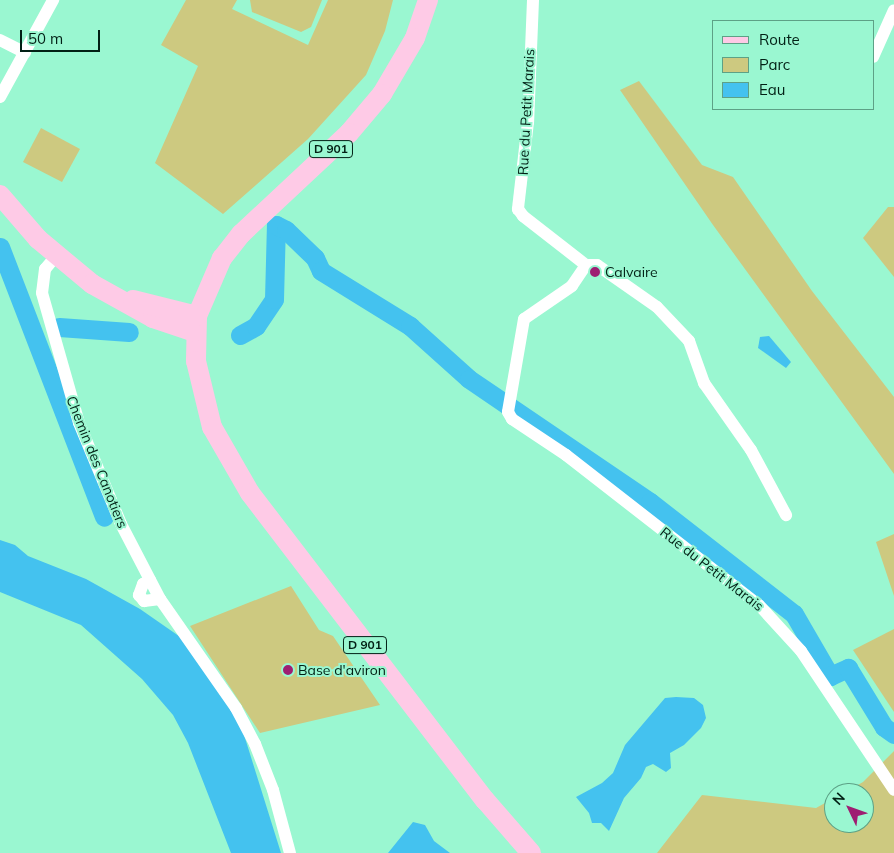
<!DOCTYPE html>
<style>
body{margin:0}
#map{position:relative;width:894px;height:853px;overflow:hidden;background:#9af7d1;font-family:Mulish,sans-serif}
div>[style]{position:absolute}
.green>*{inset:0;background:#cdc980}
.water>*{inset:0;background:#44c2ef}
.river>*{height:19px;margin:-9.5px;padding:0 9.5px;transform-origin:9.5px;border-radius:9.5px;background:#44c2ef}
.street>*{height:12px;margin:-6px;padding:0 6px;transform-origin:6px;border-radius:6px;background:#fff}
.primary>*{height:20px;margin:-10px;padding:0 10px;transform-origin:10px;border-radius:10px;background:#fecae6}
.dots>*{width:14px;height:14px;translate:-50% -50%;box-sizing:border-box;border:2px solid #9af7d1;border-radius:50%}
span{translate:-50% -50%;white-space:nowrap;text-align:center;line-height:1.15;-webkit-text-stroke:4px #9af7d1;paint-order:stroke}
.shield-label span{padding:1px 4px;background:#9af7d1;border:1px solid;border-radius:4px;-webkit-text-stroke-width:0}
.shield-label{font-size:12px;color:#022015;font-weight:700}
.street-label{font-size:14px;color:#022015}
.poi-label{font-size:14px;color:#022015}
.left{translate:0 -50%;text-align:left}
.legend{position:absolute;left:712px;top:20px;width:162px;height:90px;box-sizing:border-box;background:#9af7d1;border:1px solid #5da186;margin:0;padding:6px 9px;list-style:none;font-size:15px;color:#022015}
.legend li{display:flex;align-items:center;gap:10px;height:25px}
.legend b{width:25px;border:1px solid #5da186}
.north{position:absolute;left:824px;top:783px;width:50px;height:50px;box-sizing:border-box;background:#9af7d1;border:1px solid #5da186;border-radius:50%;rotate:312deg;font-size:14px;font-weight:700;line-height:20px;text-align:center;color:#022015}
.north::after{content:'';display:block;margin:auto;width:18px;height:22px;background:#9e1e72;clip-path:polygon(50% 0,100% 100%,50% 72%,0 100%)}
.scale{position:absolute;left:20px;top:30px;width:80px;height:22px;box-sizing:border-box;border:2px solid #022015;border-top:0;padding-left:6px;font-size:15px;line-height:18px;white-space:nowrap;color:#022015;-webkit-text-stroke:4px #9af7d1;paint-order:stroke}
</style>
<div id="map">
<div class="green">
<div style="clip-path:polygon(186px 0,237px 0,232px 9px,308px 45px,328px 0,393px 0,385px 31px,366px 75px,308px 139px,223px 214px,155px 163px,198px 66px,161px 45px)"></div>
<div style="clip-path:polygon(250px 0,322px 0,311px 27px,301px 32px,252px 12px)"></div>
<div style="clip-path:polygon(639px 81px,702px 165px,733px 177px,812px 291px,894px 397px,894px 474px,713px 225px,620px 90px)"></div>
<div style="clip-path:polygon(41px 128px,80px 149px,62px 182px,23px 162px)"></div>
<div style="clip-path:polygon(888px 207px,894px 207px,894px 277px,863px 238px)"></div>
<div style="clip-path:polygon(894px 534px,894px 596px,876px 542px)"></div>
<div style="clip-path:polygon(291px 586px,319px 630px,333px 636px,380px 705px,260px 733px,190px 626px)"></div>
<div style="clip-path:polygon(894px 629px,894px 712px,853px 650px)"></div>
<div style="clip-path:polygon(894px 751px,894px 853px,657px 853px,702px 795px,816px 808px,834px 798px,834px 823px,864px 823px,864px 793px,844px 793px,863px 782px)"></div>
</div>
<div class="water">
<div style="clip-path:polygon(769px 336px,791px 362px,786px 368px,758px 348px,760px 337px)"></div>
<div style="clip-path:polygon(0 540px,15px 545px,28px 556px,86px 579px,140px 609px,186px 641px,240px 722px,281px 853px,231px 853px,188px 743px,173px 715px,142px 679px,81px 625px,0 592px)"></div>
<div style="clip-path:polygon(676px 697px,694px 698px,703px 705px,706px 718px,701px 728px,684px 745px,670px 753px,671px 768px,666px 772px,653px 764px,646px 767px,641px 778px,624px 798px,609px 831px,601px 823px,592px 823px,589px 813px,576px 797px,602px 783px,613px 773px,625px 745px,665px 698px)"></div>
<div style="clip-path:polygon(413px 822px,425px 825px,434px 841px,450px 853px,388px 853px)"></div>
</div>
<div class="river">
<div style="left:0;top:247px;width:289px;rotate:68.9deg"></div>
<div style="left:59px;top:327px;width:70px;rotate:4.1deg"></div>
<div style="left:240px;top:335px;width:18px;rotate:-29deg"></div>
<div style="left:256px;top:326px;width:32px;rotate:-56deg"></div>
<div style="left:274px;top:299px;width:74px;rotate:-88.5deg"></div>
<div style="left:276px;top:225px;width:11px;rotate:27deg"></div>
<div style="left:286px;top:230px;width:40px;rotate:44deg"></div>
<div style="left:315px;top:258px;width:14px;rotate:65deg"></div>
<div style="left:321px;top:271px;width:105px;rotate:31.7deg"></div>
<div style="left:410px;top:326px;width:79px;rotate:41.9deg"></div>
<div style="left:469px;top:379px;width:219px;rotate:34.2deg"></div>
<div style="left:650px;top:502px;width:182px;rotate:37.9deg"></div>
<div style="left:794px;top:614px;width:72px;rotate:59.9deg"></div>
<div style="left:830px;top:676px;width:20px;rotate:-24deg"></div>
<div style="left:848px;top:668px;width:69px;rotate:58.6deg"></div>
<div style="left:884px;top:727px;width:12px;rotate:35deg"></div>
</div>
<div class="street">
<div style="left:533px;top:0;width:122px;rotate:92.3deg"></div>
<div style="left:528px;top:122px;width:88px;rotate:96.6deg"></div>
<div style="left:518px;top:209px;width:9px;rotate:54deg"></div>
<div style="left:523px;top:216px;width:80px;rotate:37.9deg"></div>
<div style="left:0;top:40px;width:28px;rotate:27deg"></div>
<div style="left:873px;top:57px;width:51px;rotate:-65.9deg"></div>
<div style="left:0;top:97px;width:111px;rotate:-61.3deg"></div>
<div style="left:56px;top:256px;width:17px;rotate:130deg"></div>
<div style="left:45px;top:269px;width:24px;rotate:97deg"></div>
<div style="left:42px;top:293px;width:135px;rotate:74.1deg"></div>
<div style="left:79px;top:423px;width:109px;rotate:67.4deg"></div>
<div style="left:121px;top:524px;width:85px;rotate:62.5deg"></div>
<div style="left:160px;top:599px;width:133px;rotate:55.1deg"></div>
<div style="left:236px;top:708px;width:41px;rotate:62.2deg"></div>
<div style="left:255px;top:744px;width:49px;rotate:68.6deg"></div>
<div style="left:273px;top:790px;width:65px;rotate:74.9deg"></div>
<div style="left:586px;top:265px;width:25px;rotate:124deg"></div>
<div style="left:572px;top:286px;width:58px;rotate:145.5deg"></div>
<div style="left:524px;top:319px;width:94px;rotate:99.8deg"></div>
<div style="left:508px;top:412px;width:8px;rotate:60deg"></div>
<div style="left:512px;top:419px;width:65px;rotate:33.7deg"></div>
<div style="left:566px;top:455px;width:244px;rotate:37.9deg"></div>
<div style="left:759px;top:605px;width:62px;rotate:47.6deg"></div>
<div style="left:801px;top:651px;width:167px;rotate:56.2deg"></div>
<div style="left:586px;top:265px;width:11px"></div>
<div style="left:597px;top:265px;width:73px;rotate:35deg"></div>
<div style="left:657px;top:307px;width:47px;rotate:46.7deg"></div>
<div style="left:689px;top:341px;width:45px;rotate:70.3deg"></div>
<div style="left:704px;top:383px;width:82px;rotate:55deg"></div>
<div style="left:751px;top:450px;width:74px;rotate:61.7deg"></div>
<div style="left:150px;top:580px;width:8px;rotate:150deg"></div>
<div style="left:143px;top:584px;width:12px;rotate:110deg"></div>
<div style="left:139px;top:595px;width:8px;rotate:50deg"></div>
<div style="left:144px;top:601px;width:16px;rotate:-7deg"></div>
</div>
<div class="primary">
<div style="left:428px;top:0;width:40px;rotate:108.9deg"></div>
<div style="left:415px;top:38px;width:65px;rotate:120.5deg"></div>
<div style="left:382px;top:94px;width:51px;rotate:130.2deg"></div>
<div style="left:349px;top:133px;width:148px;rotate:136.9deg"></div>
<div style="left:241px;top:234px;width:31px;rotate:128deg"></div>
<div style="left:222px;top:258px;width:63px;rotate:113.3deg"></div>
<div style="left:197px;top:316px;width:45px;rotate:91.3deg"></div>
<div style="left:196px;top:361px;width:68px;rotate:76.4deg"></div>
<div style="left:212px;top:427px;width:76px;rotate:60.1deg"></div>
<div style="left:250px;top:493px;width:387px;rotate:52.6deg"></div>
<div style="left:485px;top:800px;width:70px;rotate:49deg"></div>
<div style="left:0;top:195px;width:58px;rotate:49.2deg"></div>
<div style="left:38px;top:239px;width:70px;rotate:39.8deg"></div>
<div style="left:92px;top:284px;width:70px;rotate:29.1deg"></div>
<div style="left:153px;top:318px;width:44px;rotate:18.4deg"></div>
<div style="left:133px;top:300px;width:66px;rotate:14deg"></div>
</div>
<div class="dots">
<div style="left:595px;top:272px;background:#9e1e72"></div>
<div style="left:288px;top:670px;background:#9e1e72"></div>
</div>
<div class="shield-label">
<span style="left:331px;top:149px">D 901</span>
<span style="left:365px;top:645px">D 901</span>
</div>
<div class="street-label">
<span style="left:526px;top:112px;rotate:-87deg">Rue du Petit Marais</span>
<span style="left:97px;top:462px;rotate:68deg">Chemin des Canotiers</span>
<span style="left:712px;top:569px;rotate:38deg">Rue du Petit Marais</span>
</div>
<div class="poi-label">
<span class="left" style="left:605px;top:272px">Calvaire</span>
<span class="left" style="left:298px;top:670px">Base d'aviron</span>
</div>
<ul class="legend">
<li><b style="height:6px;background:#fecae6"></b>Route</li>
<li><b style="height:14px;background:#cdc980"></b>Parc</li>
<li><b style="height:14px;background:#44c2ef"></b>Eau</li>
</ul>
<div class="north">N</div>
<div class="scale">50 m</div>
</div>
